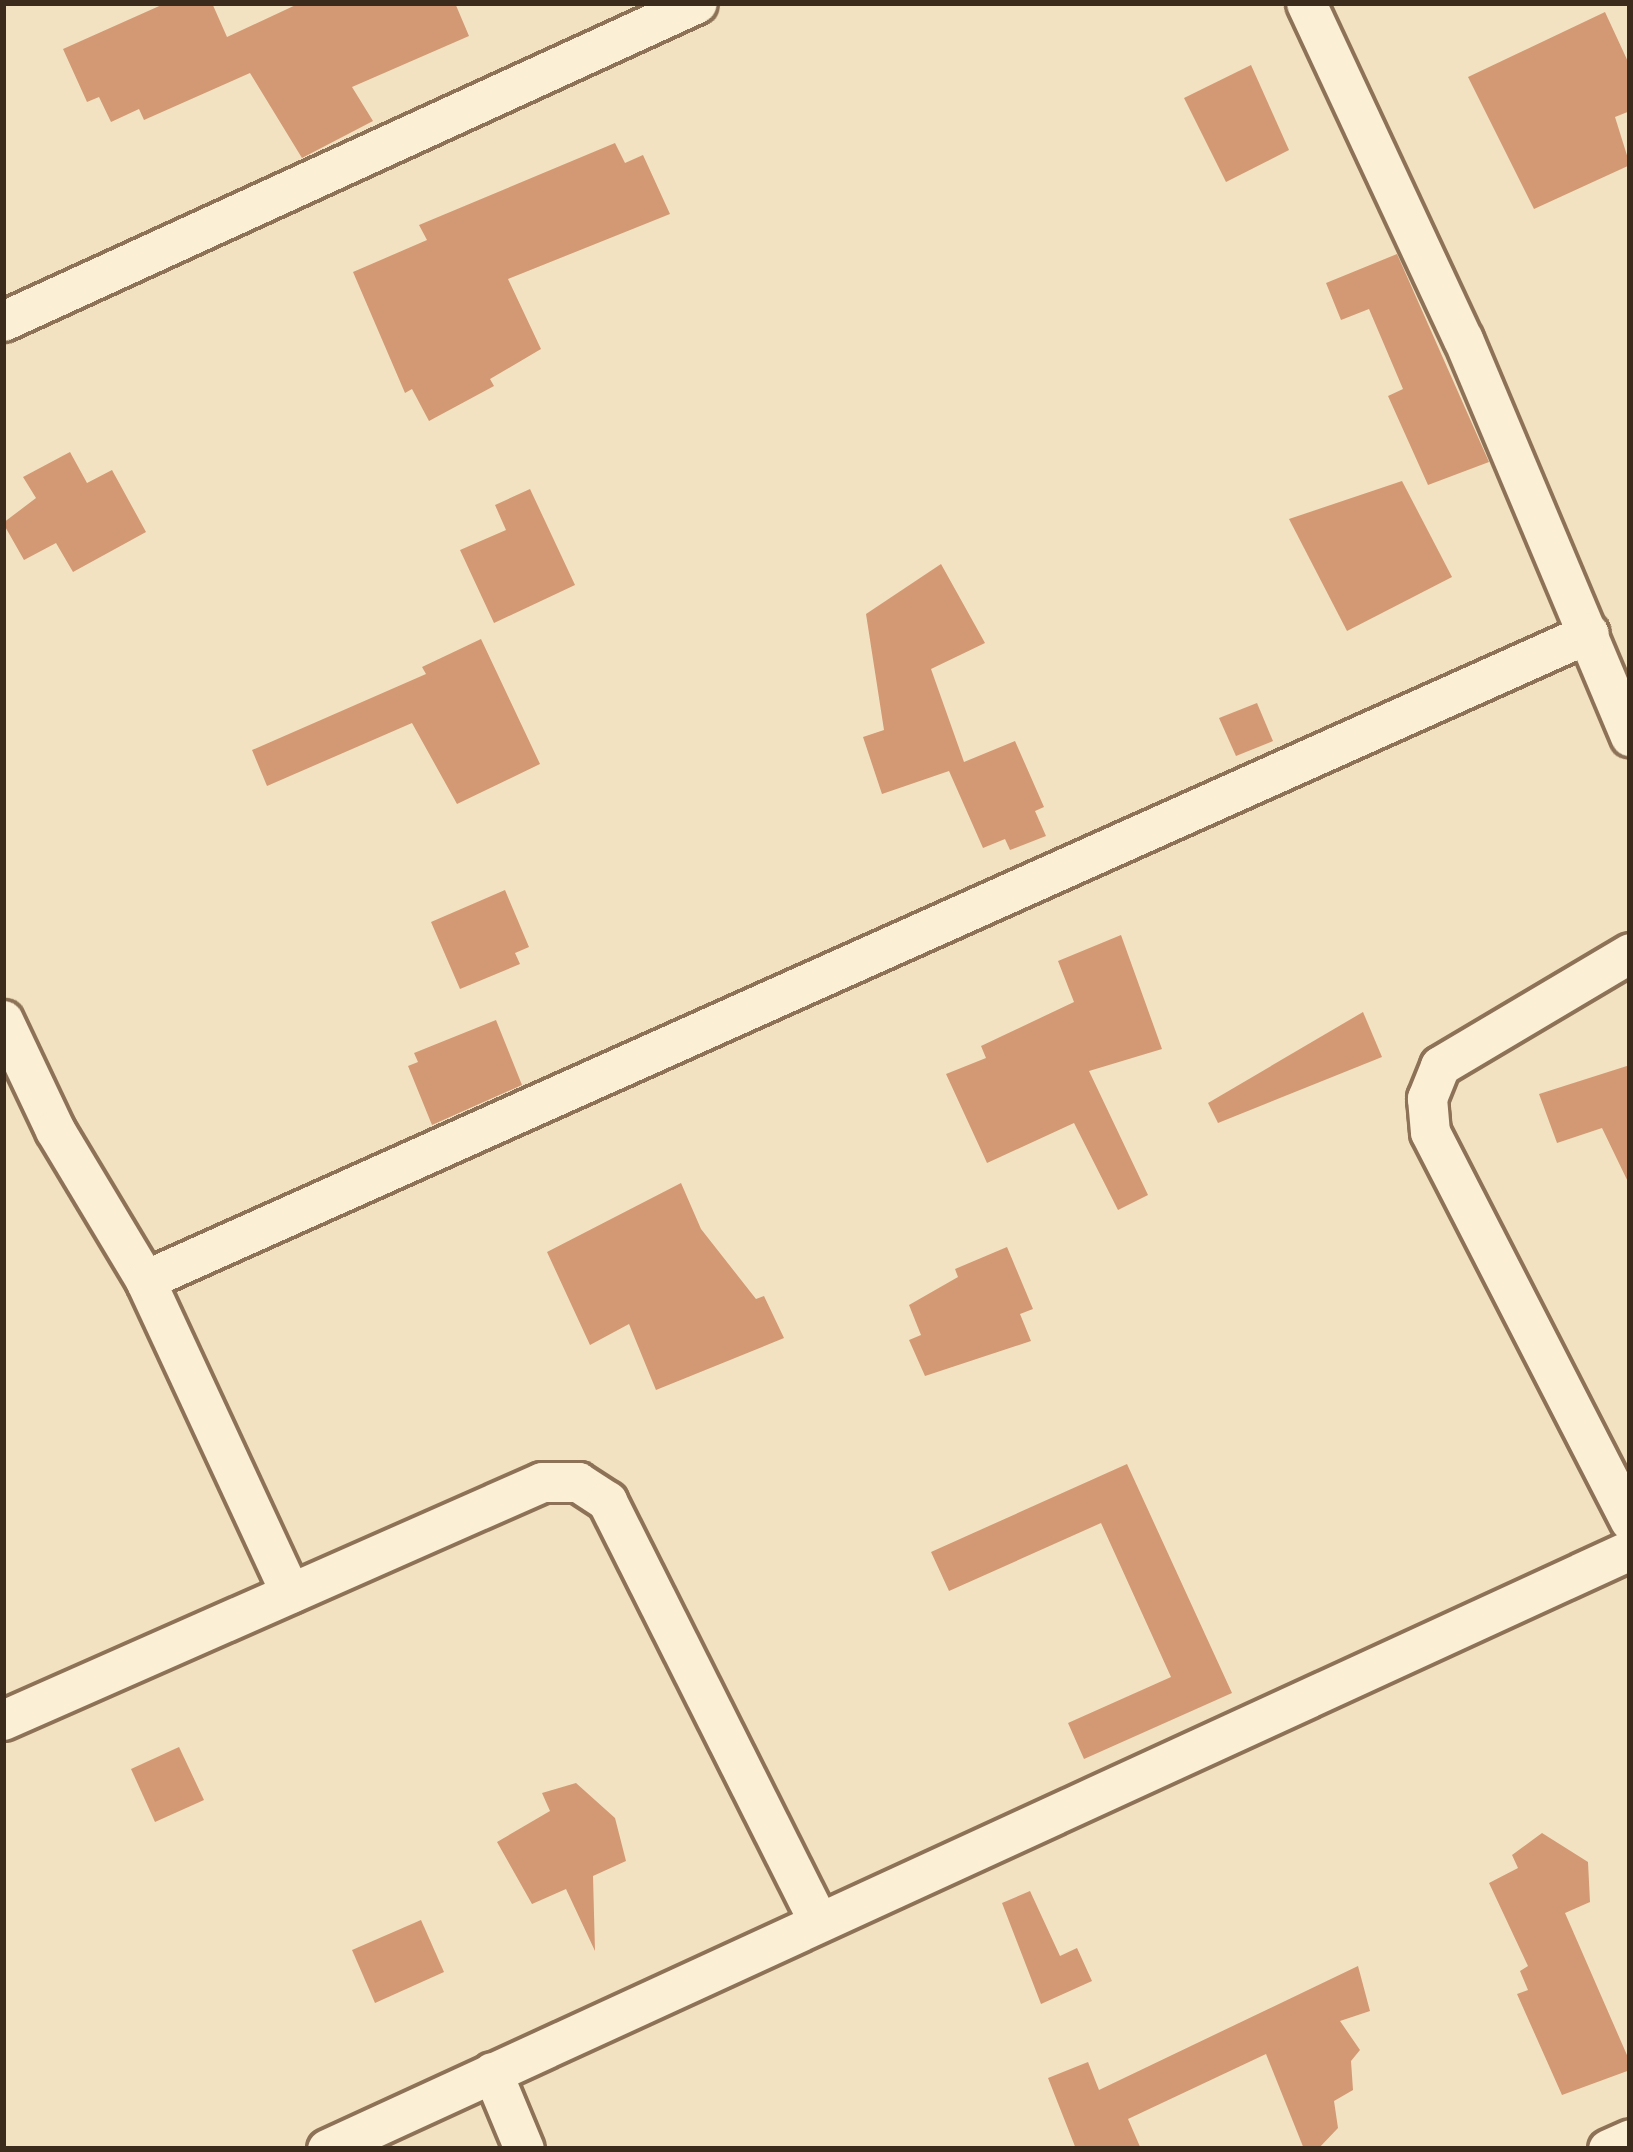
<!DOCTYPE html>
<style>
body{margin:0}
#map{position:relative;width:1633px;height:2152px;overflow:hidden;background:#f2e2c1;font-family:Georgia,serif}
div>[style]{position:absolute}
.building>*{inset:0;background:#d39974}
.roads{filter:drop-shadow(3px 0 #8d7257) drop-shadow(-3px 0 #8d7257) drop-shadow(0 3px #8d7257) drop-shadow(0 -3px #8d7257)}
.street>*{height:39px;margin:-19.5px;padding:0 19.5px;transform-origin:19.5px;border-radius:19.5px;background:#fbefd5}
span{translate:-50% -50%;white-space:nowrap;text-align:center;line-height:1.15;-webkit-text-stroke:12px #f8ecd1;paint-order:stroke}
.frame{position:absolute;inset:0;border:6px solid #3b2b1c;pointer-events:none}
</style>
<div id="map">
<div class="building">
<div style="clip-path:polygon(166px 3px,212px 3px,227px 37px,300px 3px,455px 3px,469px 36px,352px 87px,373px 121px,302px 158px,250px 73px,144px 120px,139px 109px,111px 122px,99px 97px,87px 102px,63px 49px)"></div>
<div style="clip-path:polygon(1605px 12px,1630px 66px,1630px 111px,1615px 117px,1630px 165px,1534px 209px,1468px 77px)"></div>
<div style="clip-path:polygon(1251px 65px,1289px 150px,1226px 182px,1184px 98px)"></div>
<div style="clip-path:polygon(615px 143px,625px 163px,643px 155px,670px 214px,508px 279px,541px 349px,490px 379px,494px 386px,429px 421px,412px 389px,405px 393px,353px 272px,427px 240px,419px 225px)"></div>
<div style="clip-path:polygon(1397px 254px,1489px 462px,1428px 485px,1388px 396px,1403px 389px,1369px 309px,1341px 320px,1326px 283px)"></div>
<div style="clip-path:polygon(70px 452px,87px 483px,112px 470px,146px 532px,73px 572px,56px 543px,24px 560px,3px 523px,36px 498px,23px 477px)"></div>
<div style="clip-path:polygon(1402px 481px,1452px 577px,1347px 631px,1289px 519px)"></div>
<div style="clip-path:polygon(530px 489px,575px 585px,494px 623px,460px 550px,506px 530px,495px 505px)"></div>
<div style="clip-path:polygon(941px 564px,985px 643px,931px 669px,964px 762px,1015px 741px,1044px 807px,1035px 811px,1046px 836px,1010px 850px,1005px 839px,983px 848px,949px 771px,882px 794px,863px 737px,884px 730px,866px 614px)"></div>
<div style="clip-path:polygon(481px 639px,540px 764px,457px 804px,412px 723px,267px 786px,252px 750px,426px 674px,422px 667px)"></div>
<div style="clip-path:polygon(1257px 703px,1273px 741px,1236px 756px,1219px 718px)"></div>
<div style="clip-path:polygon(505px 890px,529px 947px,515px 953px,520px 964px,460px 989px,431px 922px)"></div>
<div style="clip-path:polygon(1121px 935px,1162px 1049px,1089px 1071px,1148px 1195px,1118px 1210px,1074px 1123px,987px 1163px,946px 1074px,986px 1058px,981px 1046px,1074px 1002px,1058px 961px)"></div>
<div style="clip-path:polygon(1363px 1012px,1382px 1057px,1218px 1123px,1208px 1103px)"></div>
<div style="clip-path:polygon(496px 1020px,522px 1085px,432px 1125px,408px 1066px,418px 1062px,414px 1053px)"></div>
<div style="clip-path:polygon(1630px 1065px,1630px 1186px,1602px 1128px,1557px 1143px,1539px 1094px)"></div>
<div style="clip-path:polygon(681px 1183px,701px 1229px,756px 1299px,764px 1296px,784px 1338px,656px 1390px,629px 1324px,590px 1345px,547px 1252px)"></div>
<div style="clip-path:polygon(1007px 1247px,1033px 1309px,1020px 1314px,1031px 1341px,925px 1376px,909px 1340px,921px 1335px,909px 1305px,958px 1277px,955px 1269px)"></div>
<div style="clip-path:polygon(1127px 1464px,1232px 1693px,1084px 1759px,1068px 1723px,1171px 1677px,1101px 1523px,949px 1591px,931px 1552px)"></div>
<div style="clip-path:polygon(179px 1747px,204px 1800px,155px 1822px,131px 1769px)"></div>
<div style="clip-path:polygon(576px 1783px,615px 1818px,626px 1861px,593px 1876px,595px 1951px,566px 1889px,532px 1904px,497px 1842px,550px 1811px,542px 1793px)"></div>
<div style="clip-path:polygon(1542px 1833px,1588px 1862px,1590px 1902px,1565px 1913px,1630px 2062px,1630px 2070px,1562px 2095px,1517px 1994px,1528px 1990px,1520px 1971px,1528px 1966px,1489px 1883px,1518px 1868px,1512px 1855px)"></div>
<div style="clip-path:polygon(1030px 1891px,1060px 1956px,1077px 1948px,1092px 1981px,1041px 2004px,1002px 1903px)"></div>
<div style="clip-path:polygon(421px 1920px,444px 1972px,375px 2003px,352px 1950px)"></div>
<div style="clip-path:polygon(1358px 1966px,1370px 2011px,1340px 2021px,1360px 2050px,1351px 2061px,1353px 2090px,1334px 2101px,1338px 2128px,1318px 2149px,1304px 2149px,1266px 2054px,1128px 2119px,1141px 2149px,1076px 2149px,1048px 2078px,1088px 2062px,1099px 2090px)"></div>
</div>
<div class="roads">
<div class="street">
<div style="left:1306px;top:3px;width:371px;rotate:65deg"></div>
<div style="left:1463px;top:339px;width:431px;rotate:67.2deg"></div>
<div style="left:3px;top:321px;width:763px;rotate:-24.62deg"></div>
<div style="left:1630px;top:953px;width:221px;rotate:149.3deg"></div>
<div style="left:1440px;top:1066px;width:35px;rotate:112deg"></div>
<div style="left:1427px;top:1098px;width:34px;rotate:85deg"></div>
<div style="left:1430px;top:1132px;width:437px;rotate:62.8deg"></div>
<div style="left:3px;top:1020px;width:122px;rotate:64.7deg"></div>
<div style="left:55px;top:1130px;width:175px;rotate:59deg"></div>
<div style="left:145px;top:1280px;width:345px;rotate:65.1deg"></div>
<div style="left:145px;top:1280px;width:1582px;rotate:-24.14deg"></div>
<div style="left:3px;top:1720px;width:589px;rotate:-23.82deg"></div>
<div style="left:542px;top:1482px;width:36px"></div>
<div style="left:578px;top:1482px;width:35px;rotate:33deg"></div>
<div style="left:607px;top:1501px;width:471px;rotate:63.3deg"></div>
<div style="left:492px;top:2072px;width:83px;rotate:67.4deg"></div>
<div style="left:327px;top:2149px;width:1434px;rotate:-24.69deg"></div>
<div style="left:1608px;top:2149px;width:24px;rotate:-24deg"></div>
</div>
</div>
<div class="frame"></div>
</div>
